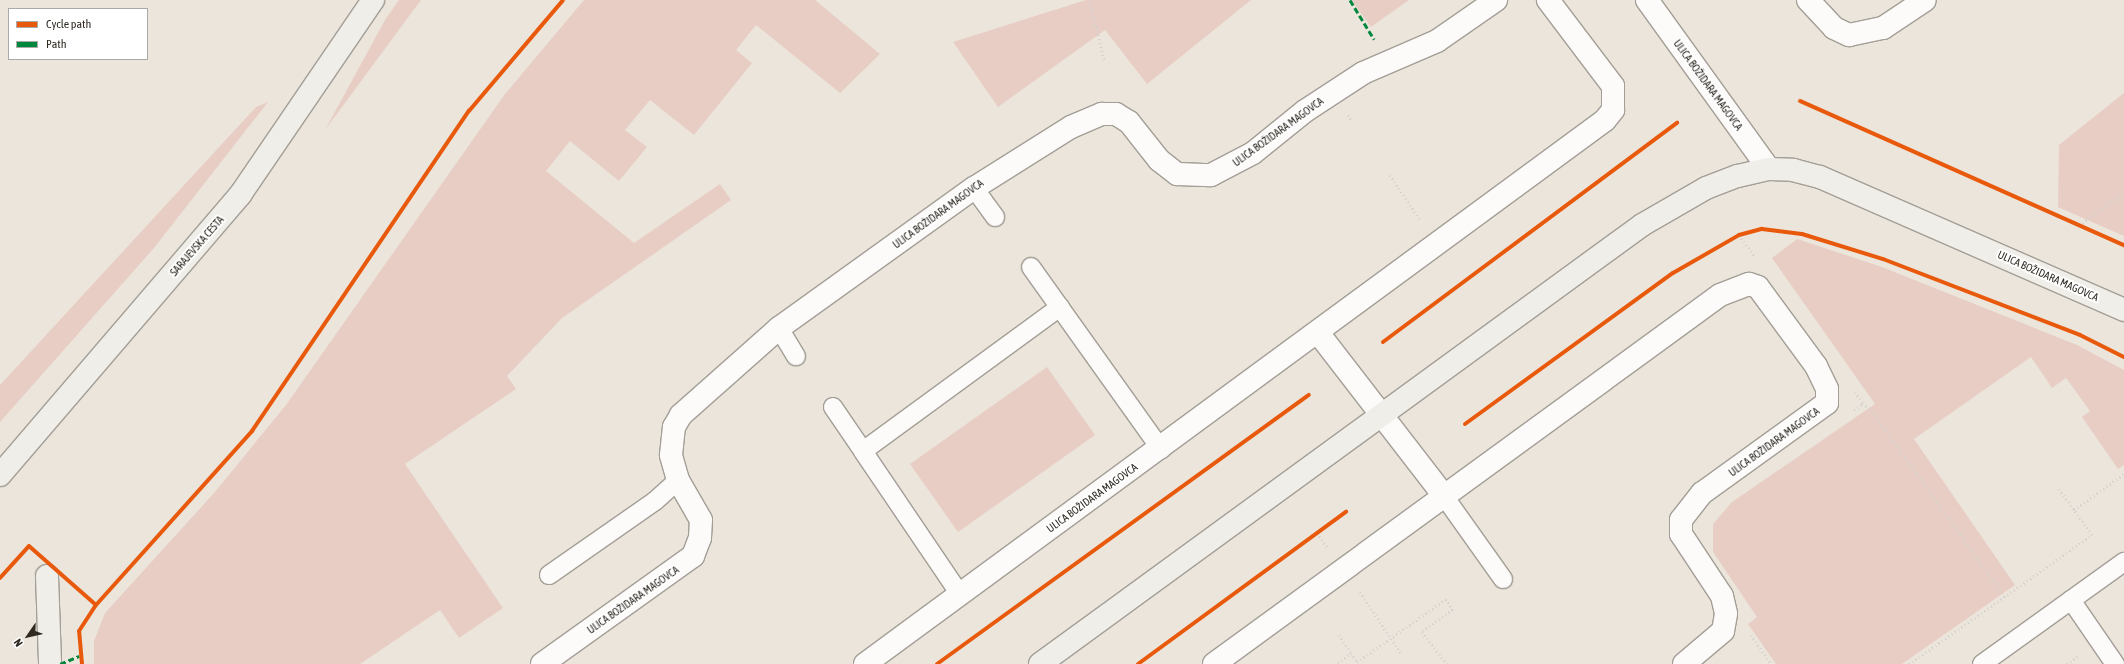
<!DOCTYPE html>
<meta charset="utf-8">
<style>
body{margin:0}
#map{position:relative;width:2124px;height:664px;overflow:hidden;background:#ece5db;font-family:"Asap Condensed",sans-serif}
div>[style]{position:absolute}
.green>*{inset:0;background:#e8cdc4}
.path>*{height:2.5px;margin-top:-1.25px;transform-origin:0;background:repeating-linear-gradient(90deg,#d4d2cf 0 1px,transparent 0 4px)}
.roads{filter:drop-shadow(1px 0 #a39e96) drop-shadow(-1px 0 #a39e96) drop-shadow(0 1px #a39e96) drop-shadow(0 -1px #a39e96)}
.lane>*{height:18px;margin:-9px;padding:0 9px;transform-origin:9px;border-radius:9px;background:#fcfbfa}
.street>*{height:22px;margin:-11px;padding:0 11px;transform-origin:11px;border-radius:11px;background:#fcfbfa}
.secondary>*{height:22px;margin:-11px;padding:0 11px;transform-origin:11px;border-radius:11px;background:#f0eee9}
.quiet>*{height:3px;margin-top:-1.5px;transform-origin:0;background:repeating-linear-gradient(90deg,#00873e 0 6px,transparent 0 9px)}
.cycleway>*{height:4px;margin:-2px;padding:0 2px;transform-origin:2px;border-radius:2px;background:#e8590c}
span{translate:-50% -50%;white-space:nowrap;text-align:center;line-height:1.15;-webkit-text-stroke:4px #fff;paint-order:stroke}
.street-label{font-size:11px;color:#2f2a22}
.legend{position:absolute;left:8px;top:8px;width:140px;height:52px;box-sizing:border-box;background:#fff;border:1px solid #acaaa7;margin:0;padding:5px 7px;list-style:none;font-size:12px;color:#2f2a22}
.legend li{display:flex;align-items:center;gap:8px;height:20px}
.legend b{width:20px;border:1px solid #acaaa7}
.north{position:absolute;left:8px;top:616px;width:40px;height:40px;-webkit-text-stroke:3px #fff;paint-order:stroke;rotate:236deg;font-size:11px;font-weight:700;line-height:16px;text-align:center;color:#2f2a22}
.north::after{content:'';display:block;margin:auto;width:14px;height:18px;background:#2f2a22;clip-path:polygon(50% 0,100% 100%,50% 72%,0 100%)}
</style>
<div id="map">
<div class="green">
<div style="clip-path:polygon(399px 0,421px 0,325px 130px,385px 20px)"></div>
<div style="clip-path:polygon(584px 0,815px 0,880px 54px,840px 93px,756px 25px,736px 50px,752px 63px,694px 135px,650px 100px,625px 130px,647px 147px,619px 181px,570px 141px,546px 171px,634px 243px,720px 184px,731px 200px,562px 318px,507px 376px,516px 389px,405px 464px,503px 608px,459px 638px,440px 610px,360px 664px,94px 664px,94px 641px,105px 613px,214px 493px,286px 405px,505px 94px)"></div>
<div style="clip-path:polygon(1086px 0,1251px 0,1147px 84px,1105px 30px,998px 107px,953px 42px)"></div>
<div style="clip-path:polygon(1351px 0,1409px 0,1371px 27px)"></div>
<div style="clip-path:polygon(2124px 93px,2124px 236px,2058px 207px,2059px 145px)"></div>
<div style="clip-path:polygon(268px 102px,154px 248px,0 422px,0 385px,256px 107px)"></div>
<div style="clip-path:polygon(1797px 239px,1882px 267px,2077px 345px,2124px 370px,2124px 465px,2118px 469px,2082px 417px,2090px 411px,2066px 378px,2052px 388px,2031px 357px,1914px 439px,2015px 585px,1902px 664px,1776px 664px,1748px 624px,1757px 617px,1713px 552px,1713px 524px,1732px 502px,1875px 404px,1772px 258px)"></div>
<div style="clip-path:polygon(1047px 367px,1095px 435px,958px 532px,910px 464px)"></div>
</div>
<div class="path">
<div style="left:1090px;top:0;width:61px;rotate:76.7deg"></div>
<div style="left:1348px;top:115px;width:8px;rotate:60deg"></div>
<div style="left:1390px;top:175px;width:55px;rotate:56deg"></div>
<div style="left:2079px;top:225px;width:55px;rotate:-35.4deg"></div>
<div style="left:1739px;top:235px;width:26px;rotate:53deg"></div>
<div style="left:1855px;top:392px;width:14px;rotate:54deg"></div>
<div style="left:1854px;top:410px;width:11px;rotate:-38deg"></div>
<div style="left:1863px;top:403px;width:16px;rotate:45deg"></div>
<div style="left:1874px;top:414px;width:225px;rotate:54.4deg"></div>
<div style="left:2059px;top:489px;width:26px;rotate:54deg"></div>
<div style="left:2074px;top:510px;width:62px;rotate:-35.8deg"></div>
<div style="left:1317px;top:533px;width:19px;rotate:54deg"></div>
<div style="left:1360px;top:592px;width:73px;rotate:56.1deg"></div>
<div style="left:1339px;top:635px;width:22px;rotate:56deg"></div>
<div style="left:1751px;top:635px;width:35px;rotate:55deg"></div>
<div style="left:1338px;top:663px;width:16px;rotate:-38deg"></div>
<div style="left:1351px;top:653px;width:11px;rotate:56deg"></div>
<div style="left:1357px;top:662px;width:109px;rotate:-35.3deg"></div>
<div style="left:1446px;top:599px;width:13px;rotate:58deg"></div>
<div style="left:1453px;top:610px;width:38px;rotate:145deg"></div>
<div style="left:1422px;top:632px;width:41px;rotate:52deg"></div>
<div style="left:1909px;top:664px;width:224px;rotate:-35.2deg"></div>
<div style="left:2092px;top:535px;width:31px;rotate:-126deg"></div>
<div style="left:2067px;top:664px;width:14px;rotate:-36deg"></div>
</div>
<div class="roads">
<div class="lane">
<div style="left:974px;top:188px;width:36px;rotate:54deg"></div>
<div style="left:1031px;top:267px;width:224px;rotate:54.5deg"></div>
<div style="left:779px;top:328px;width:33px;rotate:59deg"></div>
<div style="left:833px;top:407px;width:53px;rotate:55.7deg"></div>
<div style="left:1444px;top:496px;width:102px;rotate:54.6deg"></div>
<div style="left:549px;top:575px;width:129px;rotate:-34.9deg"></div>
<div style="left:655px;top:501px;width:31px;rotate:-42deg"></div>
<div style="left:959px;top:593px;width:171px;rotate:-124.1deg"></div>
<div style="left:863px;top:451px;width:244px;rotate:-36.2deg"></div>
<div style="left:2071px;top:600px;width:78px;rotate:55.5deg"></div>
<div style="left:1982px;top:664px;width:175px;rotate:-35.7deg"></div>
</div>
<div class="street">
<div style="left:1647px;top:0;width:208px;rotate:54.2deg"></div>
<div style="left:1808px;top:0;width:38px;rotate:47deg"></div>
<div style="left:1834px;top:28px;width:17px;rotate:25deg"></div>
<div style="left:1849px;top:35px;width:35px;rotate:-12deg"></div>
<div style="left:1883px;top:28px;width:50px;rotate:-33.7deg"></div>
<div style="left:1319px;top:334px;width:205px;rotate:52.3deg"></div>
<div style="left:542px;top:664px;width:186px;rotate:-35.6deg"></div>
<div style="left:693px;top:556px;width:19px;rotate:-69deg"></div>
<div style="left:700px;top:538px;width:18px;rotate:-87deg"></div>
<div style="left:701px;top:520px;width:46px;rotate:-119.9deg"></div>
<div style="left:678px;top:480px;width:26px;rotate:-106deg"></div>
<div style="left:671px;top:455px;width:28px;rotate:-84deg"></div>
<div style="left:674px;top:427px;width:14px;rotate:-60deg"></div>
<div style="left:681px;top:415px;width:131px;rotate:-41.6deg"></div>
<div style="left:779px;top:328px;width:240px;rotate:-35.7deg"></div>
<div style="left:974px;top:188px;width:115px;rotate:-32.2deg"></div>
<div style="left:1071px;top:127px;width:34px;rotate:-23deg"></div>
<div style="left:1102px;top:114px;width:14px"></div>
<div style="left:1116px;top:114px;width:15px;rotate:32deg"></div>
<div style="left:1129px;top:122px;width:48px;rotate:51.7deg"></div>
<div style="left:1159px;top:160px;width:23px;rotate:38deg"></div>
<div style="left:1177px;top:174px;width:34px;rotate:2deg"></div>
<div style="left:1211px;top:175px;width:47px;rotate:-27.6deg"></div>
<div style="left:1253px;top:153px;width:67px;rotate:-38.9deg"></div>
<div style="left:1305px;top:111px;width:69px;rotate:-33.2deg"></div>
<div style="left:1363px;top:73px;width:81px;rotate:-23.4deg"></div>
<div style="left:1437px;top:41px;width:72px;rotate:-34.8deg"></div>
<div style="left:865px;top:664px;width:918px;rotate:-36.32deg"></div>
<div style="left:1605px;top:120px;width:13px;rotate:-51deg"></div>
<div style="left:1613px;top:110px;width:24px;rotate:-90deg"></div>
<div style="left:1613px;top:86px;width:108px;rotate:-127.1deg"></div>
<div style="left:1214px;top:664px;width:626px;rotate:-36.1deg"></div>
<div style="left:1720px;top:295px;width:31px;rotate:-21deg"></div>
<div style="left:1749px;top:284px;width:9px;rotate:18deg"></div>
<div style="left:1758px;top:287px;width:98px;rotate:53.7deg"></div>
<div style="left:1816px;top:366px;width:25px;rotate:64deg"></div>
<div style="left:1827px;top:389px;width:14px;rotate:90deg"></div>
<div style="left:1827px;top:403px;width:154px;rotate:144.2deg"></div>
<div style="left:1702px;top:493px;width:34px;rotate:128deg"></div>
<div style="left:1681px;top:520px;width:14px;rotate:90deg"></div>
<div style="left:1681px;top:534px;width:74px;rotate:56.5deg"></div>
<div style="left:1722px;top:596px;width:18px;rotate:77deg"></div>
<div style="left:1726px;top:614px;width:17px;rotate:100deg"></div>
<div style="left:1723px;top:631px;width:51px;rotate:139.8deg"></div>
</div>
<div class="secondary">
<div style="left:0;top:475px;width:369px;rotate:-49.4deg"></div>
<div style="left:240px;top:195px;width:236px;rotate:-55.7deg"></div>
<div style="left:47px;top:576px;width:88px;rotate:88deg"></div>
<div style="left:1040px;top:664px;width:745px;rotate:-36.1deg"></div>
<div style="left:1642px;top:225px;width:74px;rotate:-30deg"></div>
<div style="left:1706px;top:188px;width:34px;rotate:-21deg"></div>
<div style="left:1738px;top:176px;width:32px;rotate:-13deg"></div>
<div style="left:1769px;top:169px;width:24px;rotate:2deg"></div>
<div style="left:1793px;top:170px;width:28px;rotate:15deg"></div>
<div style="left:1820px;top:177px;width:332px;rotate:23.6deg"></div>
</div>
</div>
<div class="quiet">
<div style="left:1350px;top:0;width:46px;rotate:58.4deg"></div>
<div style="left:60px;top:664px;width:21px;rotate:-23deg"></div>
</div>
<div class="cycleway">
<div style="left:1800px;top:101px;width:355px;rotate:24deg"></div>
<div style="left:1383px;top:342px;width:367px;rotate:-36.7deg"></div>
<div style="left:1465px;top:424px;width:257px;rotate:-36deg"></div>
<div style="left:1673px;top:273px;width:76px;rotate:-29.9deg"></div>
<div style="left:1739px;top:235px;width:24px;rotate:-15deg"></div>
<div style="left:1762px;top:229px;width:40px;rotate:7.1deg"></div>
<div style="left:1802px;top:234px;width:85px;rotate:17.2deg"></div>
<div style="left:1883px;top:259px;width:211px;rotate:21.1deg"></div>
<div style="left:2080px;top:335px;width:49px;rotate:26.6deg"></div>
<div style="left:0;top:578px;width:43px;rotate:-47.8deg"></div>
<div style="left:29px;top:546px;width:89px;rotate:41.4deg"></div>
<div style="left:82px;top:664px;width:33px;rotate:-95deg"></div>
<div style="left:79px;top:631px;width:31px;rotate:-57deg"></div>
<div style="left:96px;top:605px;width:234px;rotate:-48.1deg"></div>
<div style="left:252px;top:431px;width:387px;rotate:-55.9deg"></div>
<div style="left:469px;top:111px;width:145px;rotate:-49.7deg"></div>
<div style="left:937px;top:664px;width:459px;rotate:-35.9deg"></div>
<div style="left:1138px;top:664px;width:258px;rotate:-36.2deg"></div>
</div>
<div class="street-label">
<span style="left:1708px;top:85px;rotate:54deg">ULICA BOŽIDARA MAGOVCA</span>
<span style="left:1278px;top:132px;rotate:-36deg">ULICA BOŽIDARA MAGOVCA</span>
<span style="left:938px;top:214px;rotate:-36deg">ULICA BOŽIDARA MAGOVCA</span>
<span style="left:197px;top:246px;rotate:-49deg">SARAJEVSKA CESTA</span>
<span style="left:2048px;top:276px;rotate:24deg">ULICA BOŽIDARA MAGOVCA</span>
<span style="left:1774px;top:442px;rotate:-36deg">ULICA BOŽIDARA MAGOVCA</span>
<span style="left:1092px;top:498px;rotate:-36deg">ULICA BOŽIDARA MAGOVCA</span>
<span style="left:633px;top:600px;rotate:-35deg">ULICA BOŽIDARA MAGOVCA</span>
</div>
<ul class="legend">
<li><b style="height:5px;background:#e8590c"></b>Cycle path</li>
<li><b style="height:5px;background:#00873e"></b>Path</li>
</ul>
<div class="north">N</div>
</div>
